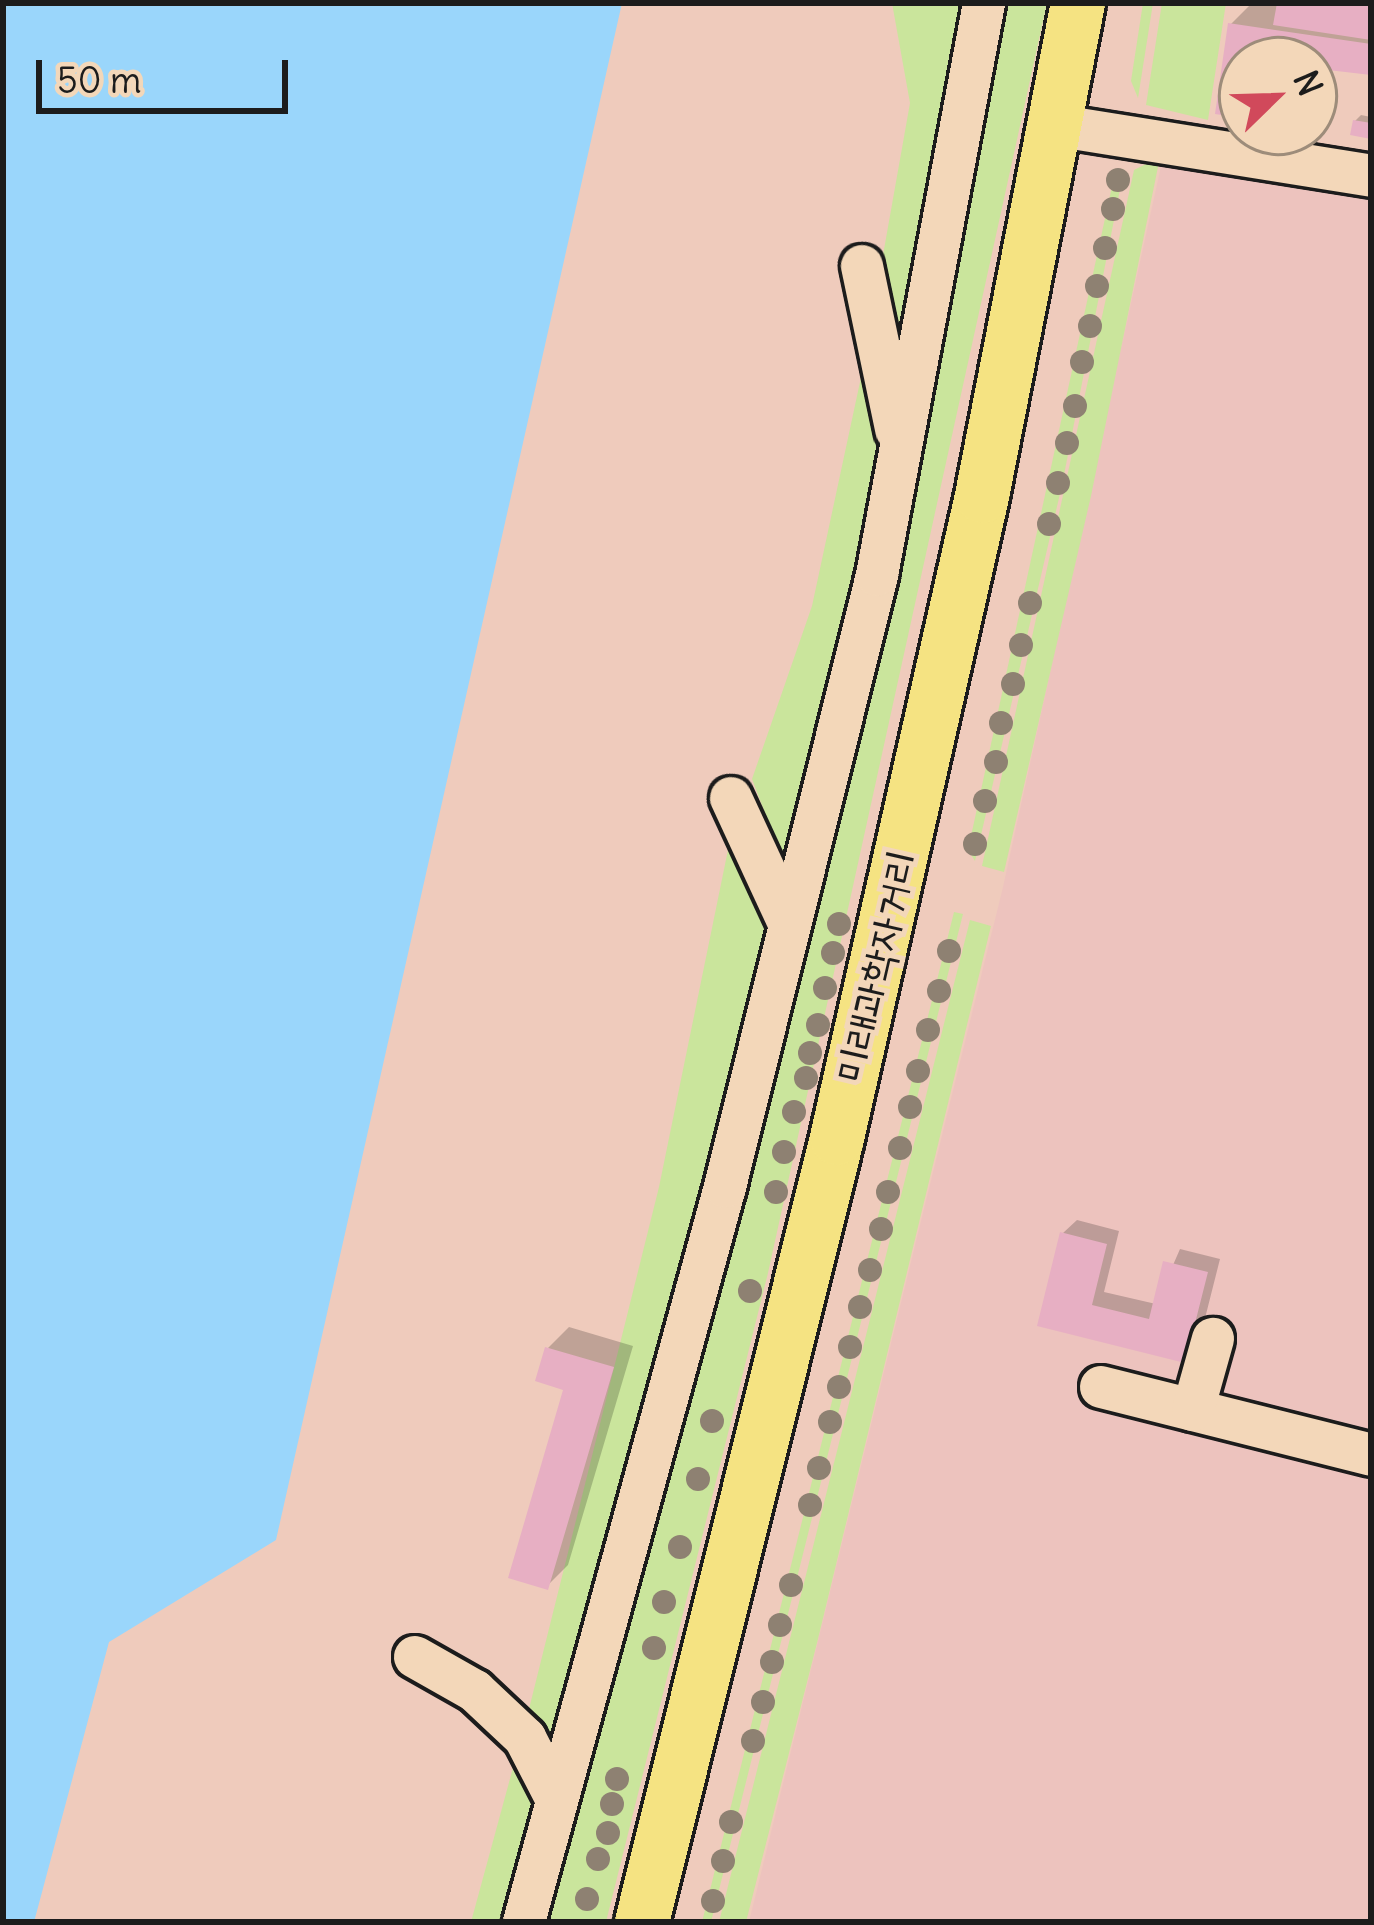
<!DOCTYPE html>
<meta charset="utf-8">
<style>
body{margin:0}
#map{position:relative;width:1374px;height:1925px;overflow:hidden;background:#efcbbc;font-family:Delius,"Poor Story",sans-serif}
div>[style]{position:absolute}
.built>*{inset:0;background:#edc3be}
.green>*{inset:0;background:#cae59c}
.water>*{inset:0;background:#9ad6fb}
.shadow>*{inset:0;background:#0003}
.building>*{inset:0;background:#e7afc3}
.roads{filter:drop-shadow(3px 0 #1c1c1c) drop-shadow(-3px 0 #1c1c1c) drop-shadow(0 3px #1c1c1c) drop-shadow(0 -3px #1c1c1c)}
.minor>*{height:42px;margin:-21px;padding:0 21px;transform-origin:21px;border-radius:21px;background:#f3d7b9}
.major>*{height:54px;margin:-27px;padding:0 27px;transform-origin:27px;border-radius:27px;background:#f5e382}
.trees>*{width:24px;height:24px;margin:-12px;border-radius:50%;background:#8e8172}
span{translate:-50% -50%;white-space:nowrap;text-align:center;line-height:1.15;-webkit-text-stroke:10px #f3d7b9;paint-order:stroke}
.street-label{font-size:42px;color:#1c1c1c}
.frame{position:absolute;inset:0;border:6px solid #1c1c1c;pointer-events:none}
.north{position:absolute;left:1218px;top:36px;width:120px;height:120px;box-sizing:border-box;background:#f3d7b9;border:3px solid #9d8c7a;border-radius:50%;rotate:67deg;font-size:33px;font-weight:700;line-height:48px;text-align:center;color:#1c1c1c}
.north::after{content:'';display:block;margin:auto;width:42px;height:54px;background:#d1495b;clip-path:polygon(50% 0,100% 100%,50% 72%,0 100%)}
.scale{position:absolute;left:36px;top:60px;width:252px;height:54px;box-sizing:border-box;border:6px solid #1c1c1c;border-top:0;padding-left:15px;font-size:36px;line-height:42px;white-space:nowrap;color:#1c1c1c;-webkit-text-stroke:9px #f3d7b9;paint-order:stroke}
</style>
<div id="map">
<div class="built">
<div style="clip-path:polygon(1163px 157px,1371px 191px,1371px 1922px,749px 1922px,1003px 887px)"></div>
</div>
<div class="green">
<div style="clip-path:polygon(892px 3px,969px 3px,897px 392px,880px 272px,910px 103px)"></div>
<div style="clip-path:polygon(994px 3px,1047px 3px,768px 1273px,606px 1922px,536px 1922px,799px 980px)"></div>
<div style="clip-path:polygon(1143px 3px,1153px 3px,1138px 98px,1131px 81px)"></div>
<div style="clip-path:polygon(1162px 3px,1226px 3px,1208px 120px,1146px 105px)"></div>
<div style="clip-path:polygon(1160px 157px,1091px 496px,1004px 872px,982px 866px,1134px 170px)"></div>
<div style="clip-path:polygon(1124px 169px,1062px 485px,975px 861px,968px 850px,1114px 177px)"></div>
<div style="clip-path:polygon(863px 368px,879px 423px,874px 530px,790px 879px,752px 779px,812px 606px)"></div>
<div style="clip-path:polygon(730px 840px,770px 938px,557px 1760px,528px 1713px,659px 1187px)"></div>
<div style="clip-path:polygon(954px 912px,963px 914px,711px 1922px,702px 1922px)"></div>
<div style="clip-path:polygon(970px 920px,991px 926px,817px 1643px,746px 1922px,719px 1922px)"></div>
<div style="clip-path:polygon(517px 1753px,539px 1803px,510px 1922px,471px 1922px)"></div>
</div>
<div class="water">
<div style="clip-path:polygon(3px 3px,622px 3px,276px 1540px,109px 1642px,34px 1922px,3px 1922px)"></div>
</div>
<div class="shadow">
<div style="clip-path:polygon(1252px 3px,1371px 3px,1371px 72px,1242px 60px,1242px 115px,1231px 24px)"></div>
<div style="clip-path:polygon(1361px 115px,1371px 117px,1371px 136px,1355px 121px)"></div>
<div style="clip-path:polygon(1077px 1220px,1119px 1231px,1104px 1292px,1156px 1304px,1180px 1249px,1220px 1259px,1198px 1346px,1041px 1324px,1063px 1233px)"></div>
<div style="clip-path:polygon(569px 1327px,633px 1346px,568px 1565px,547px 1586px,567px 1388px,548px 1348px)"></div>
</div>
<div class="building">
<div style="clip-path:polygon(1277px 3px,1371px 3px,1371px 40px,1273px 25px)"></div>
<div style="clip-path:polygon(1228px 23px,1371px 44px,1371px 75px,1242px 60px,1242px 118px,1215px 114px)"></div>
<div style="clip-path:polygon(1353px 120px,1371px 123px,1371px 139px,1350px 135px)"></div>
<div style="clip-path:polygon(1060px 1232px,1107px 1244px,1092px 1305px,1149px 1319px,1163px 1261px,1208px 1272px,1185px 1363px,1037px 1326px)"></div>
<div style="clip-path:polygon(545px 1347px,614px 1367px,548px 1590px,508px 1578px,563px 1390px,535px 1381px)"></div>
</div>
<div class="roads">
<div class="minor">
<div style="left:1054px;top:125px;width:321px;rotate:9.1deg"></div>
<div style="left:862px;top:266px;width:167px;rotate:78.2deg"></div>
<div style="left:731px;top:798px;width:133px;rotate:65.2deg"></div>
<div style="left:1101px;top:1387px;width:278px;rotate:14.1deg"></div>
<div style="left:1193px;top:1410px;width:74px;rotate:-74.3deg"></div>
<div style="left:415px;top:1657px;width:69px;rotate:29.5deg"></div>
<div style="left:475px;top:1691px;width:69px;rotate:43.2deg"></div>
<div style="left:525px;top:1738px;width:65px;rotate:62.7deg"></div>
<div style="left:524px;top:1922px;width:762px;rotate:-74.71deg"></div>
<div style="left:725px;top:1187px;width:631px;rotate:-76.05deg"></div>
<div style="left:877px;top:575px;width:582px;rotate:-79.4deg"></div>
</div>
<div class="major">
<div style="left:642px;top:1922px;width:808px;rotate:-76.03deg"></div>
<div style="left:837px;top:1138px;width:658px;rotate:-77.27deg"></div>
<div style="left:982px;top:496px;width:502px;rotate:-78.98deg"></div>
</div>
</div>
<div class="trees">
<div style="left:1118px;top:180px"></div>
<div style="left:1113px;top:209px"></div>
<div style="left:1105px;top:248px"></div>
<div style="left:1097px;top:286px"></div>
<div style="left:1090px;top:326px"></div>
<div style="left:1082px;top:362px"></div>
<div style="left:1075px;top:406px"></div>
<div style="left:1067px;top:443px"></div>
<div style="left:1058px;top:483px"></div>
<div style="left:1049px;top:524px"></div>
<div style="left:1030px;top:603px"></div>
<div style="left:1021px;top:645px"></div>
<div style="left:1013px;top:684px"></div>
<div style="left:1001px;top:723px"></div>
<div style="left:996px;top:762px"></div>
<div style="left:985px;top:801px"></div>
<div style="left:975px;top:844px"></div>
<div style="left:839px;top:924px"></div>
<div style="left:949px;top:951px"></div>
<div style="left:833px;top:953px"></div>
<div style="left:825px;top:988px"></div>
<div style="left:939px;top:991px"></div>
<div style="left:818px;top:1025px"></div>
<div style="left:928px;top:1030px"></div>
<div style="left:810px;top:1053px"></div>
<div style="left:918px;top:1071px"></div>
<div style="left:806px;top:1078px"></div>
<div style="left:910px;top:1107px"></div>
<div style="left:794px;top:1112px"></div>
<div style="left:900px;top:1148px"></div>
<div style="left:784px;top:1152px"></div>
<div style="left:776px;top:1192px"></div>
<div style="left:888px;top:1192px"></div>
<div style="left:881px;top:1229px"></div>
<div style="left:870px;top:1270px"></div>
<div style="left:750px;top:1291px"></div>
<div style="left:860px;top:1307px"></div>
<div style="left:850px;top:1347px"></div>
<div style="left:839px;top:1387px"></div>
<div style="left:712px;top:1421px"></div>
<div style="left:830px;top:1422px"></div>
<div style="left:819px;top:1468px"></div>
<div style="left:698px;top:1479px"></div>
<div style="left:810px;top:1505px"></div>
<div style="left:680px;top:1547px"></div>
<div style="left:791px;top:1585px"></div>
<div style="left:664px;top:1602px"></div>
<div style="left:780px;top:1625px"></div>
<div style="left:654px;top:1648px"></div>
<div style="left:772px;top:1662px"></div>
<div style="left:763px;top:1702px"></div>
<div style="left:753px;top:1741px"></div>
<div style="left:617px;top:1779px"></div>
<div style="left:612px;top:1804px"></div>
<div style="left:731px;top:1822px"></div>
<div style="left:608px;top:1833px"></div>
<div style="left:598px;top:1859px"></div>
<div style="left:723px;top:1861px"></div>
<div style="left:587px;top:1899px"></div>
<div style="left:713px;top:1901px"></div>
</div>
<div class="street-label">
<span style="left:876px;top:966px;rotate:-77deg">미래과학자거리</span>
</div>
<div class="frame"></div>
<div class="north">N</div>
<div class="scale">50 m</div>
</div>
